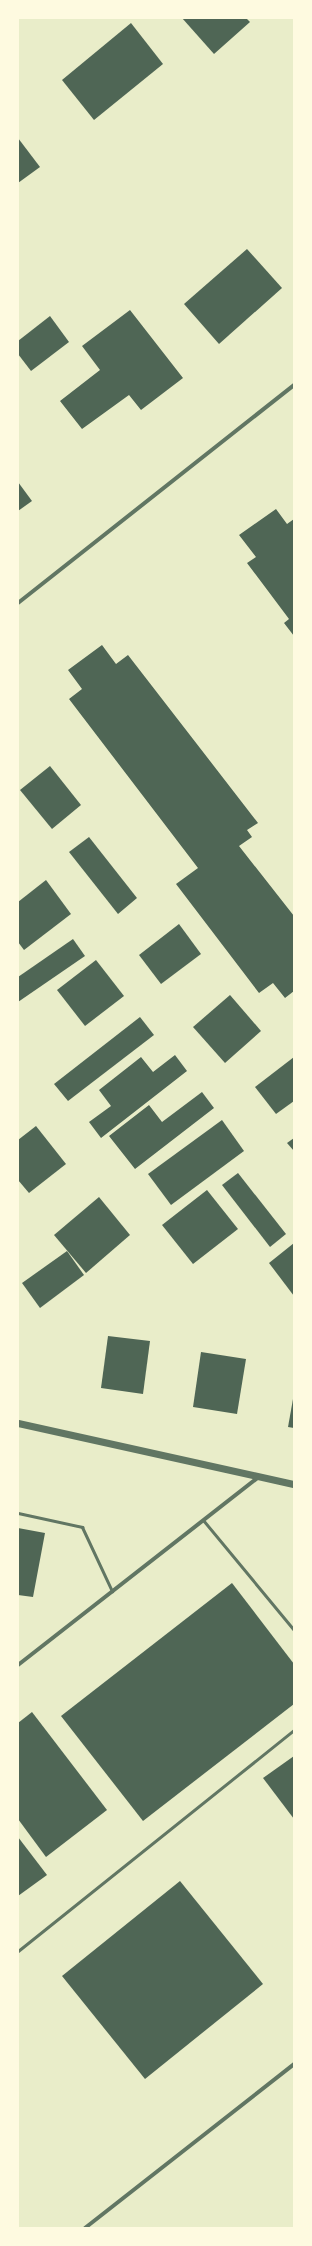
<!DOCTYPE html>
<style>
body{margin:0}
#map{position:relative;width:312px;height:2246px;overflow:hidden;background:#e9edc9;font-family:Inter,sans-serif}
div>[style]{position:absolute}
.building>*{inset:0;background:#4f6655}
.service>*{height:3px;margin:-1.5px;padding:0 1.5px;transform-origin:1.5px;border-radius:1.5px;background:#617663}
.minor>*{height:4px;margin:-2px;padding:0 2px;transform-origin:2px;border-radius:2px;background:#617663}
.tertiary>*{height:7px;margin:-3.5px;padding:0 3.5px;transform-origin:3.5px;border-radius:3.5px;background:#617663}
span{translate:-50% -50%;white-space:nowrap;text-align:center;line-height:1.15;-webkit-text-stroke:3px #fefae0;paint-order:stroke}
.frame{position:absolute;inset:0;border:19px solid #fefae0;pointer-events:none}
</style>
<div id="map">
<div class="building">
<div style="clip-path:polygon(182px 18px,246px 18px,250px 22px,214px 54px)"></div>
<div style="clip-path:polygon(131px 23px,163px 64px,94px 120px,62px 80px)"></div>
<div style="clip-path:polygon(18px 138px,40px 167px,18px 183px)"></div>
<div style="clip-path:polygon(247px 249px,282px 288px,219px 344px,184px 304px)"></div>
<div style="clip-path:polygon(130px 310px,183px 378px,141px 410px,129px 395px,82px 429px,60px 401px,100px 370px,82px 346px)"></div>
<div style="clip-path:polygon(50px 316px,69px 342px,31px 371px,18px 354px,18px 341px)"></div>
<div style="clip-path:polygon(18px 482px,32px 501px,18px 511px)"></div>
<div style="clip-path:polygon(276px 509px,287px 524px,294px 519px,294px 636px,284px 623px,289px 619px,247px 563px,256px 557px,239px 535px)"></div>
<div style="clip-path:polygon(102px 645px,116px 664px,128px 655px,258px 823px,247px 830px,252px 837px,239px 846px,294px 916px,294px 991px,285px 998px,273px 983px,259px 993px,176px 884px,198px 868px,69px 699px,82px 689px,68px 670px)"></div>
<div style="clip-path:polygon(50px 766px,81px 805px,52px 829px,20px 790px)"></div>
<div style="clip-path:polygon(89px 837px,137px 898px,118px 914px,69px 852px)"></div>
<div style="clip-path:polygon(46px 880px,71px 914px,24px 950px,18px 942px,18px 902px)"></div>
<div style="clip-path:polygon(179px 924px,201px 954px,161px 984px,139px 955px)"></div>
<div style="clip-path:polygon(73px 939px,85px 956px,18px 1002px,18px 977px)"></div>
<div style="clip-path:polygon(96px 960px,124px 996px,85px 1026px,57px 990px)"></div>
<div style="clip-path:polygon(230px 995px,261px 1031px,225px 1063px,193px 1027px)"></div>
<div style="clip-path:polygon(140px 1017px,154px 1035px,68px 1101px,54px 1084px)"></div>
<div style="clip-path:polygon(175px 1055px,187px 1071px,101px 1138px,89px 1122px,111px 1106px,99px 1090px,141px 1057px,153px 1072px)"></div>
<div style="clip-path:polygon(294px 1057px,294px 1101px,276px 1114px,255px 1087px)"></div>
<div style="clip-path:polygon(202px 1092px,214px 1108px,135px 1169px,109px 1136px,149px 1105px,162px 1122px)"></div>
<div style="clip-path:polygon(222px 1120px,244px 1151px,171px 1205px,148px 1174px)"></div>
<div style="clip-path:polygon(36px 1126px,66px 1164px,29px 1193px,18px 1180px,18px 1140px)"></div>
<div style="clip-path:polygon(294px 1138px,294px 1151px,287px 1143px)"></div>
<div style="clip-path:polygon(238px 1173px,286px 1234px,270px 1247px,222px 1185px)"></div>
<div style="clip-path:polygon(207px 1190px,238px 1229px,193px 1264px,162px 1225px)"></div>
<div style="clip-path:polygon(99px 1197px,130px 1235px,86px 1273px,54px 1235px)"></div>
<div style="clip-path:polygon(294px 1243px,294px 1296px,269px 1263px)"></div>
<div style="clip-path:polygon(67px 1251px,84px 1275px,40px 1308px,22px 1283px)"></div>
<div style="clip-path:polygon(108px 1336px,150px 1341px,143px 1394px,101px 1388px)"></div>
<div style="clip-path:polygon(201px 1352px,246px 1359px,237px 1414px,193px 1407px)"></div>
<div style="clip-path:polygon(293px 1399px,294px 1399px,294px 1428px,288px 1427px)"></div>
<div style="clip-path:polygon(18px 1528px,45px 1533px,33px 1597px,18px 1595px)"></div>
<div style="clip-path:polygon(232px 1583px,294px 1664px,294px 1704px,143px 1821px,61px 1716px)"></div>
<div style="clip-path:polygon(32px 1712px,107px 1810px,46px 1857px,18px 1819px,18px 1723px)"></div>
<div style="clip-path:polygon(294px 1756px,294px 1819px,263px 1778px)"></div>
<div style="clip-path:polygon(18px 1837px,47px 1875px,18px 1896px)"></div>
<div style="clip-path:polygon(180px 1881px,263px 1984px,145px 2079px,62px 1976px)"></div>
</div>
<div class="service">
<div style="left:18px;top:1513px;width:66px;rotate:12.3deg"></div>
<div style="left:82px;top:1527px;width:71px;rotate:64.9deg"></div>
<div style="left:203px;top:1520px;width:143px;rotate:50.4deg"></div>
<div style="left:18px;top:1951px;width:354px;rotate:-38.7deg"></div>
</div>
<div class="minor">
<div style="left:18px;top:603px;width:352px;rotate:-38.3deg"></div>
<div style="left:18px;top:1665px;width:306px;rotate:-38deg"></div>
<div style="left:85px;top:2228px;width:266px;rotate:-38.1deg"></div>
</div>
<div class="tertiary">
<div style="left:18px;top:1423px;width:283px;rotate:12.5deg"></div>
</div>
<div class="frame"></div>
</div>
